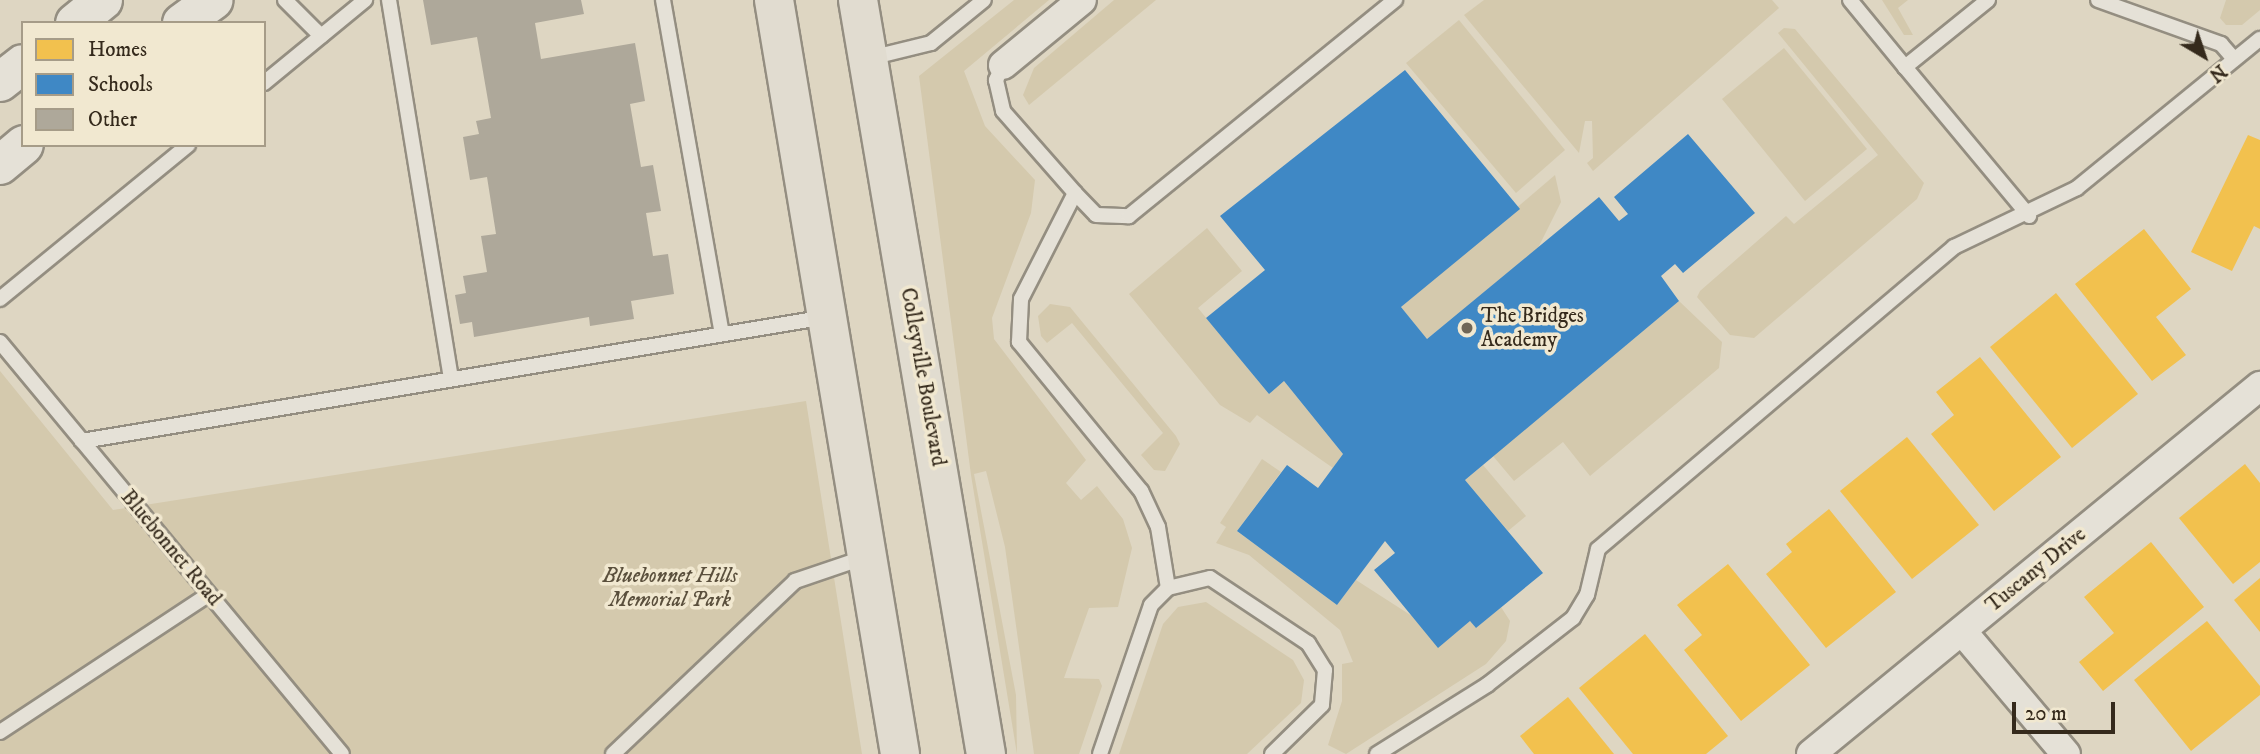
<!DOCTYPE html>
<style>
body{margin:0}
#map{position:relative;width:2260px;height:754px;overflow:hidden;background:#ded6c2;font-family:"IM FELL DW Pica",serif}
div>[style]{position:absolute}
.green>*{inset:0;background:#d4c9ad}
.homes>*{inset:0;background:#f2c14e}
.schools>*{inset:0;background:#3f88c5}
.building>*{inset:0;background:#aea89a}
.roads{filter:drop-shadow(2px 0 #948e81) drop-shadow(-2px 0 #948e81) drop-shadow(0 2px #948e81) drop-shadow(0 -2px #948e81)}
.lane>*{height:14px;margin:-7px;padding:0 7px;transform-origin:7px;border-radius:7px;background:#e5e1d7}
.street>*{height:28px;margin:-14px;padding:0 14px;transform-origin:14px;border-radius:14px;background:#e5e1d7}
.secondary>*{height:38px;margin:-19px;padding:0 19px;transform-origin:19px;border-radius:19px;background:#e5e1d7}
.primary>*{height:38px;margin:-19px;padding:0 19px;transform-origin:19px;border-radius:19px;background:#e1dcd0}
.dots>*{width:19px;height:19px;translate:-50% -50%;box-sizing:border-box;border:4px solid #f1e8d0;border-radius:50%}
span{translate:-50% -50%;white-space:nowrap;text-align:center;line-height:1.15;-webkit-text-stroke:7px #f1e8d0;paint-order:stroke}
.poi-label{font-size:21px;color:#352a1c}
.left{translate:0 -50%;text-align:left}
.street-label{font-size:21px;color:#352a1c}
.park-label{font-size:21px;color:#5a4f3c;font-style:italic}
.legend{position:absolute;left:21px;top:21px;width:245px;height:126px;box-sizing:border-box;background:#f1e8d0;border:2px solid #a69c88;margin:0;padding:9px 12px;list-style:none;font-size:21px;color:#352a1c}
.legend li{display:flex;align-items:center;gap:14px;height:35px}
.legend b{width:35px;border:2px solid #a69c88}
.north{position:absolute;left:2169px;top:21px;width:70px;height:70px;-webkit-text-stroke:5px #f1e8d0;paint-order:stroke;rotate:141deg;font-size:19px;font-weight:700;line-height:28px;text-align:center;color:#352a1c}
.north::after{content:'';display:block;margin:auto;width:24px;height:32px;background:#352a1c;clip-path:polygon(50% 0,100% 100%,50% 72%,0 100%)}
.scale{position:absolute;left:2012px;top:702px;width:103px;height:32px;box-sizing:border-box;border:4px solid #352a1c;border-top:0;padding-left:9px;font-size:21px;line-height:24px;white-space:nowrap;color:#352a1c;-webkit-text-stroke:5px #f1e8d0;paint-order:stroke}
</style>
<div id="map">
<div class="green">
<div style="clip-path:polygon(1014px 0,1049px 0,964px 71px,985px 126px,1035px 180px,1031px 213px,992px 318px,994px 339px,1086px 460px,1066px 483px,1081px 500px,1097px 486px,1123px 519px,1132px 548px,1118px 607px,1089px 608px,1064px 678px,1099px 679px,1102px 686px,1079px 754px,1034px 754px,1005px 547px,986px 471px,974px 474px,1016px 695px,1017px 754px,971px 475px,919px 76px)"></div>
<div style="clip-path:polygon(1114px 0,1156px 0,1029px 105px,1023px 95px,1034px 68px)"></div>
<div style="clip-path:polygon(1484px 0,1772px 0,1779px 8px,1593px 171px,1587px 163px,1593px 158px,1592px 121px,1585px 121px,1579px 153px,1464px 15px)"></div>
<div style="clip-path:polygon(1882px 0,1908px 0,1898px 8px,1913px 35px,1904px 35px)"></div>
<div style="clip-path:polygon(2226px 0,2260px 0,2260px 10px,2242px 25px,2226px 25px,2220px 18px)"></div>
<div style="clip-path:polygon(1459px 20px,1565px 150px,1516px 193px,1406px 63px)"></div>
<div style="clip-path:polygon(1784px 28px,1795px 29px,1924px 183px,1917px 199px,1754px 338px,1730px 335px,1697px 297px,1700px 291px,1786px 216px,1794px 224px,1878px 155px,1778px 33px)"></div>
<div style="clip-path:polygon(1784px 48px,1867px 149px,1805px 201px,1722px 99px)"></div>
<div style="clip-path:polygon(1555px 175px,1561px 202px,1538px 248px,1427px 339px,1401px 307px)"></div>
<div style="clip-path:polygon(1207px 228px,1242px 271px,1198px 308px,1269px 394px,1284px 381px,1343px 454px,1333px 468px,1257px 415px,1250px 423px,1220px 405px,1129px 294px)"></div>
<div style="clip-path:polygon(1679px 301px,1722px 342px,1719px 368px,1590px 476px,1563px 442px,1514px 481px,1493px 456px)"></div>
<div style="clip-path:polygon(1050px 304px,1070px 307px,1176px 436px,1180px 444px,1165px 471px,1154px 470px,1141px 455px,1163px 433px,1072px 323px,1047px 343px,1041px 336px,1038px 316px)"></div>
<div style="clip-path:polygon(0 371px,113px 510px,806px 401px,862px 754px,0 754px)"></div>
<div style="clip-path:polygon(1262px 459px,1281px 472px,1237px 531px,1337px 605px,1356px 580px,1412px 616px,1438px 647px,1470px 621px,1476px 628px,1501px 607px,1510px 621px,1506px 641px,1486px 664px,1346px 754px,1328px 745px,1342px 701px,1342px 664px,1353px 662px,1340px 630px,1249px 555px,1216px 543px,1226px 527px,1220px 523px)"></div>
<div style="clip-path:polygon(1483px 465px,1526px 516px,1508px 531px,1465px 480px)"></div>
<div style="clip-path:polygon(1206px 602px,1293px 660px,1304px 680px,1301px 703px,1247px 754px,1119px 754px,1163px 624px,1178px 607px)"></div>
</div>
<div class="homes">
<div style="clip-path:polygon(2248px 135px,2260px 140px,2260px 229px,2254px 226px,2232px 271px,2191px 252px)"></div>
<div style="clip-path:polygon(2144px 229px,2191px 289px,2156px 317px,2186px 355px,2152px 381px,2075px 284px)"></div>
<div style="clip-path:polygon(2056px 293px,2138px 394px,2072px 448px,1990px 347px)"></div>
<div style="clip-path:polygon(1980px 357px,2061px 457px,1994px 511px,1931px 434px,1954px 415px,1936px 392px)"></div>
<div style="clip-path:polygon(1907px 437px,1979px 525px,1912px 579px,1840px 491px)"></div>
<div style="clip-path:polygon(2245px 464px,2260px 483px,2260px 562px,2233px 584px,2179px 518px)"></div>
<div style="clip-path:polygon(1829px 509px,1896px 592px,1826px 648px,1766px 574px,1792px 552px,1786px 544px)"></div>
<div style="clip-path:polygon(2151px 542px,2204px 607px,2103px 691px,2079px 662px,2114px 633px,2084px 597px)"></div>
<div style="clip-path:polygon(1728px 564px,1810px 665px,1741px 721px,1684px 650px,1702px 635px,1677px 605px)"></div>
<div style="clip-path:polygon(2260px 578px,2260px 632px,2234px 600px)"></div>
<div style="clip-path:polygon(2207px 621px,2260px 686px,2260px 695px,2191px 751px,2134px 680px)"></div>
<div style="clip-path:polygon(1645px 634px,1728px 736px,1706px 754px,1633px 754px,1579px 688px)"></div>
<div style="clip-path:polygon(1568px 697px,1614px 754px,1534px 754px,1520px 736px)"></div>
</div>
<div class="schools">
<div style="clip-path:polygon(1405px 70px,1520px 209px,1401px 307px,1427px 339px,1599px 197px,1619px 221px,1628px 214px,1614px 197px,1688px 134px,1755px 213px,1683px 273px,1675px 264px,1661px 276px,1679px 301px,1465px 480px,1543px 573px,1476px 628px,1470px 621px,1438px 648px,1374px 570px,1395px 553px,1385px 541px,1337px 605px,1237px 531px,1287px 465px,1318px 488px,1343px 454px,1284px 381px,1269px 394px,1206px 318px,1265px 270px,1220px 216px)"></div>
</div>
<div class="building">
<div style="clip-path:polygon(423px 0,581px 0,584px 14px,535px 23px,541px 59px,635px 43px,645px 101px,630px 104px,641px 167px,653px 165px,661px 211px,646px 213px,653px 256px,668px 254px,674px 294px,631px 301px,634px 319px,590px 326px,589px 317px,474px 337px,472px 322px,460px 324px,455px 295px,466px 293px,463px 276px,487px 272px,481px 236px,496px 234px,487px 177px,470px 180px,463px 137px,479px 134px,476px 121px,491px 118px,477px 37px,431px 45px)"></div>
</div>
<div class="roads">
<div class="lane">
<div style="left:285px;top:0;width:51px;rotate:45deg"></div>
<div style="left:389px;top:0;width:383px;rotate:80.7deg"></div>
<div style="left:663px;top:0;width:338px;rotate:80deg"></div>
<div style="left:1850px;top:0;width:87px;rotate:50.6deg"></div>
<div style="left:1988px;top:0;width:107px;rotate:141.1deg"></div>
<div style="left:1905px;top:67px;width:194px;rotate:50.2deg"></div>
<div style="left:2098px;top:0;width:131px;rotate:19.7deg"></div>
<div style="left:2221px;top:44px;width:20px;rotate:49deg"></div>
<div style="left:870px;top:58px;width:63px;rotate:-13.8deg"></div>
<div style="left:931px;top:43px;width:68px;rotate:-39.1deg"></div>
<div style="left:1003px;top:65px;width:17px;rotate:115deg"></div>
<div style="left:996px;top:80px;width:32px;rotate:77deg"></div>
<div style="left:1003px;top:111px;width:109px;rotate:48.7deg"></div>
<div style="left:264px;top:83px;width:131px;rotate:-39.4deg"></div>
<div style="left:0;top:299px;width:243px;rotate:-39.3deg"></div>
<div style="left:0;top:342px;width:535px;rotate:50.3deg"></div>
<div style="left:82px;top:441px;width:754px;rotate:-9.46deg"></div>
<div style="left:1168px;top:588px;width:62px;rotate:-99.3deg"></div>
<div style="left:1158px;top:527px;width:40px;rotate:-115deg"></div>
<div style="left:1141px;top:491px;width:193px;rotate:-129.3deg"></div>
<div style="left:1019px;top:342px;width:43px;rotate:-87.3deg"></div>
<div style="left:1021px;top:299px;width:119px;rotate:-63deg"></div>
<div style="left:1075px;top:193px;width:30px;rotate:46deg"></div>
<div style="left:1096px;top:215px;width:33px;rotate:2deg"></div>
<div style="left:1129px;top:216px;width:343px;rotate:-39.1deg"></div>
<div style="left:0;top:732px;width:250px;rotate:-33.4deg"></div>
<div style="left:613px;top:754px;width:251px;rotate:-43.5deg"></div>
<div style="left:795px;top:581px;width:75px;rotate:-18.7deg"></div>
<div style="left:1100px;top:754px;width:157px;rotate:-71.1deg"></div>
<div style="left:1151px;top:605px;width:24px;rotate:-45deg"></div>
<div style="left:1168px;top:588px;width:43px;rotate:-13.4deg"></div>
<div style="left:1210px;top:578px;width:118px;rotate:33.6deg"></div>
<div style="left:1308px;top:643px;width:32px;rotate:58deg"></div>
<div style="left:1325px;top:670px;width:35px;rotate:95deg"></div>
<div style="left:1322px;top:705px;width:70px;rotate:135.6deg"></div>
<div style="left:1377px;top:754px;width:130px;rotate:-32.1deg"></div>
<div style="left:1487px;top:685px;width:109px;rotate:-37.9deg"></div>
<div style="left:1573px;top:618px;width:27px;rotate:-59deg"></div>
<div style="left:1587px;top:595px;width:47px;rotate:-76.6deg"></div>
<div style="left:1598px;top:549px;width:467px;rotate:-40.3deg"></div>
<div style="left:1954px;top:247px;width:136px;rotate:-25.6deg"></div>
<div style="left:2077px;top:188px;width:236px;rotate:-39.2deg"></div>
</div>
<div class="street">
<div style="left:1003px;top:65px;width:102px;rotate:-39.4deg"></div>
<div style="left:1962px;top:631px;width:161px;rotate:49.8deg"></div>
<div style="left:1811px;top:754px;width:581px;rotate:-39.34deg"></div>
</div>
<div class="secondary">
<div style="left:75px;top:23px;width:36px;rotate:-39deg"></div>
<div style="left:182px;top:23px;width:39px;rotate:-36deg"></div>
<div style="left:0;top:82px;width:29px;rotate:-38deg"></div>
<div style="left:0;top:165px;width:31px;rotate:-40deg"></div>
</div>
<div class="primary">
<div style="left:774px;top:0;width:764px;rotate:80.51deg"></div>
<div style="left:858px;top:0;width:765px;rotate:80.37deg"></div>
</div>
</div>
<div class="dots">
<div style="left:1467px;top:328px;background:#706656"></div>
</div>
<div class="poi-label">
<span class="left" style="left:1481px;top:328px">The Bridges<br>Academy</span>
</div>
<div class="street-label">
<span style="left:923px;top:377px;rotate:80deg">Colleyville Boulevard</span>
<span style="left:171px;top:548px;rotate:50deg">Bluebonnet Road</span>
<span style="left:2036px;top:570px;rotate:-39deg">Tuscany Drive</span>
</div>
<div class="park-label">
<span style="left:670px;top:588px">Bluebonnet Hills<br>Memorial Park</span>
</div>
<ul class="legend">
<li><b style="height:19px;background:#f2c14e"></b>Homes</li>
<li><b style="height:19px;background:#3f88c5"></b>Schools</li>
<li><b style="height:19px;background:#aea89a"></b>Other</li>
</ul>
<div class="north">N</div>
<div class="scale">20 m</div>
</div>
